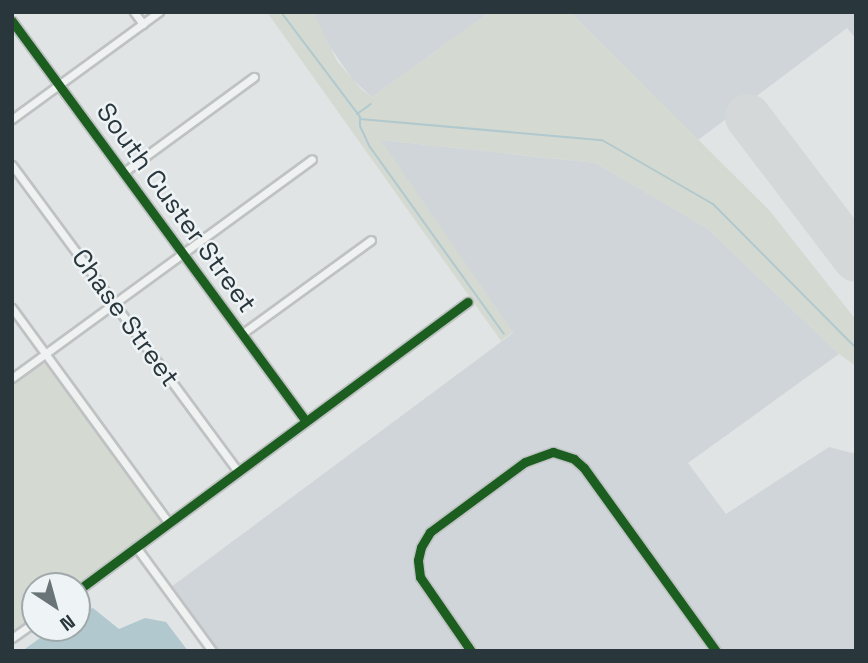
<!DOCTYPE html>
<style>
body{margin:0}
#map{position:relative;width:868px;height:663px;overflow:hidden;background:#e1e4e5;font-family:"Space Grotesk",sans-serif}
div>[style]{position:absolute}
.built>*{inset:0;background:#cfd5d8}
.green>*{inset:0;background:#d4d9d1}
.water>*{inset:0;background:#b1c9ce}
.stream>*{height:2px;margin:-1px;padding:0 1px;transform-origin:1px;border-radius:1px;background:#b1c9ce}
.runway>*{height:46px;margin:-23px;padding:0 23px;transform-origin:23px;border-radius:23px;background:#d5d8d9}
.roads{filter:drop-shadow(2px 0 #bfc2c3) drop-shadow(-2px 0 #bfc2c3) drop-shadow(0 2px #bfc2c3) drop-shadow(0 -2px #bfc2c3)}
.street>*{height:7px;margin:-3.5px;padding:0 3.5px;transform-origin:3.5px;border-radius:3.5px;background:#f0f2f2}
.cycleway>*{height:9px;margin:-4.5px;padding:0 4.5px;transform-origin:4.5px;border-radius:4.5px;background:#1b5e20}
span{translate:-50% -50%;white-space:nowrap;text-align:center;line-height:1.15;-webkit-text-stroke:5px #eef3f5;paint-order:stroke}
.street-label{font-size:26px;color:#29373d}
.frame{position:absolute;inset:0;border:14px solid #29373d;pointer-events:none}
.north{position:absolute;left:21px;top:572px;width:70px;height:70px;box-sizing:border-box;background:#eef3f5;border:2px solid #9fa8ab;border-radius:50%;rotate:144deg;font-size:19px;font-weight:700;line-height:28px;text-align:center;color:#29373d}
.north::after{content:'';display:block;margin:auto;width:24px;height:32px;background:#697478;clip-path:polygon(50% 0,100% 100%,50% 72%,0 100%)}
</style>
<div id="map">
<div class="built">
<div style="clip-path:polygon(313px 12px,490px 12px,372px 97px,353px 80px,326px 41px)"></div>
<div style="clip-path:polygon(570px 12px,856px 12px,856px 39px,847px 28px,698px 140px)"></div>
<div style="clip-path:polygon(380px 140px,596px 163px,708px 229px,839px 354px,688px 463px,726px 514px,829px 447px,856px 454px,856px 651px,212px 651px,167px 590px,513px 333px)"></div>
</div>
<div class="green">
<div style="clip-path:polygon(267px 12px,313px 12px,337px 61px,361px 89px,372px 97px,490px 12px,570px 12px,770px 211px,856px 320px,856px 366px,839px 354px,708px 229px,596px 163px,381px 140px,513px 332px,501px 341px)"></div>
<div style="clip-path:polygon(46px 354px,169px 523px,77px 590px,77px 586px,35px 586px,35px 622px,12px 638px,12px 378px)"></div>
</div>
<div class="water">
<div style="clip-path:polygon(93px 608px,119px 629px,145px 618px,166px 622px,188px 651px,22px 651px,54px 628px,77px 628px,77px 612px)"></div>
</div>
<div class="stream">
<div style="left:281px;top:12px;width:131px;rotate:53deg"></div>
<div style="left:360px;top:117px;width:9px;rotate:90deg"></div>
<div style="left:360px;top:126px;width:23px;rotate:65deg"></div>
<div style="left:370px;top:147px;width:230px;rotate:54.4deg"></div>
<div style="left:357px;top:114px;width:17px;rotate:-36deg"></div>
<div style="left:360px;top:119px;width:243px;rotate:5deg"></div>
<div style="left:602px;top:140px;width:128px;rotate:30deg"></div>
<div style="left:713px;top:204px;width:203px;rotate:45.2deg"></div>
</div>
<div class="runway">
<div style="left:748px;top:117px;width:178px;rotate:52.7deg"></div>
</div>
<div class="roads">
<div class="street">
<div style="left:134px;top:12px;width:15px;rotate:53deg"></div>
<div style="left:12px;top:21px;width:496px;rotate:53.7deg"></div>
<div style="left:12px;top:119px;width:182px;rotate:-36.1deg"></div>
<div style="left:12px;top:165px;width:380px;rotate:53.6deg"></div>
<div style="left:124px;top:172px;width:161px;rotate:-36.2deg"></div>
<div style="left:12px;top:308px;width:266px;rotate:53.9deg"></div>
<div style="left:243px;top:333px;width:158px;rotate:-36deg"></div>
<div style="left:12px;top:378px;width:371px;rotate:-36.1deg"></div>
<div style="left:136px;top:547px;width:129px;rotate:53.8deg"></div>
<div style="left:77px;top:591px;width:486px;rotate:-36.5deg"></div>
<div style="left:12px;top:638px;width:28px;rotate:-35deg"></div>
<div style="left:471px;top:651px;width:90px;rotate:-124.6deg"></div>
<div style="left:420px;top:577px;width:17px;rotate:-97deg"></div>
<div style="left:418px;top:560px;width:13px;rotate:-77deg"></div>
<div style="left:421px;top:547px;width:17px;rotate:-59deg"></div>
<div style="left:430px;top:532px;width:118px;rotate:-36.4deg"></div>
<div style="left:525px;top:462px;width:30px;rotate:-20deg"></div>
<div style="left:553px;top:452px;width:22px;rotate:18deg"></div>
<div style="left:574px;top:459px;width:13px;rotate:42deg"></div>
<div style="left:584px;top:468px;width:226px;rotate:54.2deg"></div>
</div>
</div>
<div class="cycleway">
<div style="left:12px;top:21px;width:496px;rotate:53.7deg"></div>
<div style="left:77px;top:591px;width:486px;rotate:-36.5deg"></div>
<div style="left:471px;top:651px;width:90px;rotate:-124.6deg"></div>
<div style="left:420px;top:577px;width:17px;rotate:-97deg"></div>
<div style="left:418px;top:560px;width:13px;rotate:-77deg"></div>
<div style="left:421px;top:547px;width:17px;rotate:-59deg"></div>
<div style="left:430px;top:532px;width:118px;rotate:-36.4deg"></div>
<div style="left:525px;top:462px;width:30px;rotate:-20deg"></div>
<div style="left:553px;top:452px;width:22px;rotate:18deg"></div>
<div style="left:574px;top:459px;width:13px;rotate:42deg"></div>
<div style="left:584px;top:468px;width:226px;rotate:54.2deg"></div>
</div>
<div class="street-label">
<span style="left:176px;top:208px;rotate:54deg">South Custer Street</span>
<span style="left:125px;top:318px;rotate:54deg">Chase Street</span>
</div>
<div class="frame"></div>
<div class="north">N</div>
</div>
